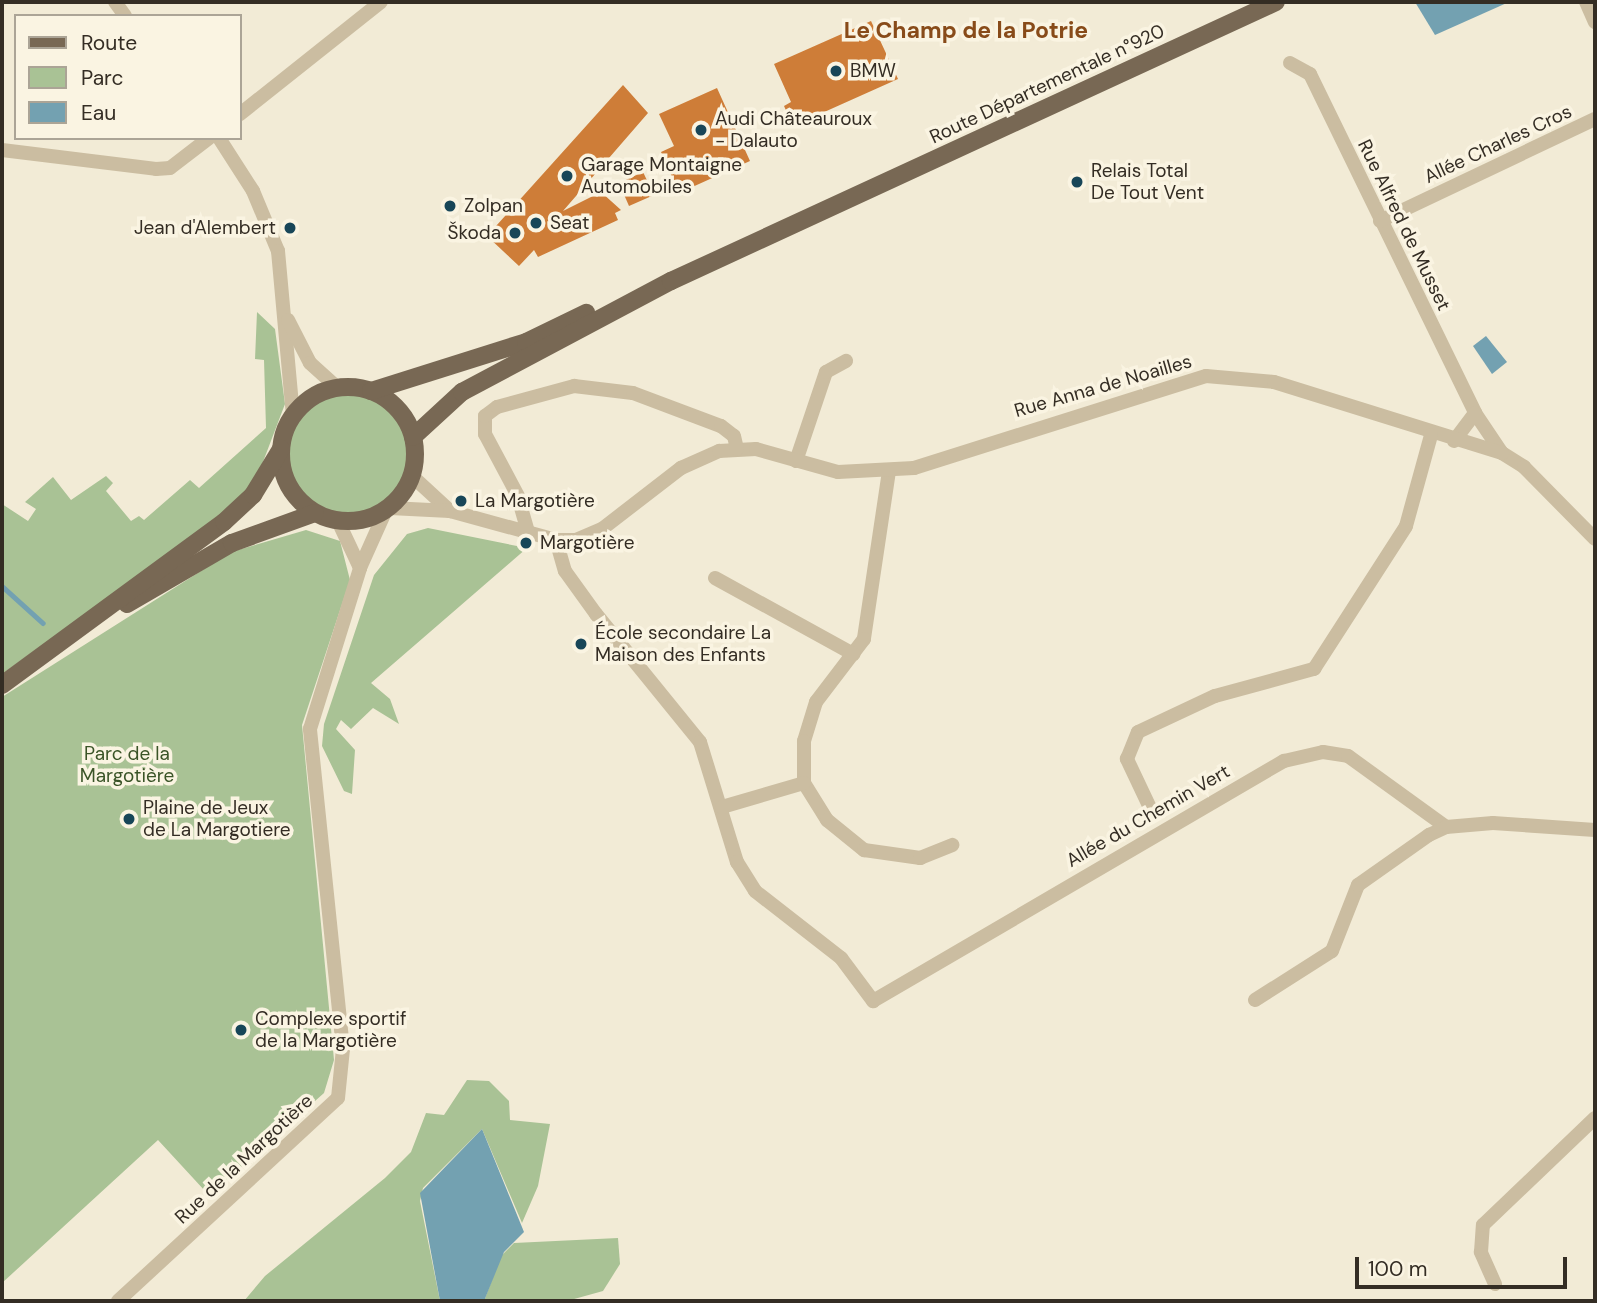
<!DOCTYPE html>
<meta charset="utf-8">
<style>
body{margin:0}
#map{position:relative;width:1597px;height:1303px;overflow:hidden;background:#f2ebd6;font-family:"DM Sans",sans-serif}
div>[style]{position:absolute}
.green>*{inset:0;background:#a9c295}
.round{border-radius:50%}
.water>*{inset:0;background:#73a1b1}
.stream>*{height:4.5px;margin:-2.25px;padding:0 2.25px;transform-origin:2.25px;border-radius:2.25px;background:#73a1b1}
.building>*{inset:0;background:#ce7d38}
.minor>*{height:14px;margin:-7px;padding:0 7px;transform-origin:7px;border-radius:7px;background:#cbbda1}
.major>*{height:18px;margin:-9px;padding:0 9px;transform-origin:9px;border-radius:9px;background:#786854}
.major>.ring{margin:-9px;padding:0;box-sizing:content-box;background:none;border:18px solid #786854;border-radius:50%}
.dots>*{width:19px;height:19px;translate:-50% -50%;box-sizing:border-box;border:4px solid #faf4e2;border-radius:50%}
span{translate:-50% -50%;white-space:nowrap;text-align:center;line-height:1.15;-webkit-text-stroke:7px #faf4e2;paint-order:stroke}
.poi-label{font-size:19px;color:#342d24}
.left{translate:0 -50%;text-align:left}
.right{translate:-100% -50%;text-align:right}
.street-label{font-size:19px;color:#342d24}
.park-label{font-size:19px;color:#3a5427}
.quarter-label{font-size:23px;color:#884b19;font-weight:700}
.frame{position:absolute;inset:0;border:4px solid #342d24;pointer-events:none}
.legend{position:absolute;left:14px;top:14px;width:228px;height:126px;box-sizing:border-box;background:#faf4e2;border:2px solid #aba496;margin:0;padding:9px 12px;list-style:none;font-size:21px;color:#342d24}
.legend li{display:flex;align-items:center;gap:14px;height:35px}
.legend b{width:35px;border:2px solid #aba496}
.scale{position:absolute;left:1355px;top:1257px;width:212px;height:32px;box-sizing:border-box;border:4px solid #342d24;border-top:0;padding-left:9px;font-size:21px;line-height:24px;white-space:nowrap;color:#342d24;-webkit-text-stroke:5px #faf4e2;paint-order:stroke}
</style>
<div id="map">
<div class="green">
<div style="clip-path:polygon(257px 312px,275px 329px,285px 404px,253px 488px,216px 521px,2px 674px,2px 504px,28px 521px,36px 509px,25px 502px,53px 477px,71px 500px,106px 476px,113px 483px,106px 491px,131px 521px,139px 516px,144px 520px,190px 480px,199px 488px,266px 428px,264px 360px,255px 359px)"></div>
<div class="round" style="left:281px;top:387px;width:134px;height:134px"></div>
<div style="clip-path:polygon(428px 528px,527px 548px,371px 683px,390px 699px,399px 724px,373px 708px,351px 729px,341px 720px,336px 729px,355px 750px,352px 794px,344px 791px,322px 746px,324px 724px,374px 575px,407px 534px)"></div>
<div style="clip-path:polygon(306px 530px,340px 541px,350px 580px,302px 725px,334px 1060px,324px 1093px,214px 1191px,205px 1191px,158px 1140px,2px 1283px,2px 697px,231px 552px)"></div>
<div style="clip-path:polygon(467px 1080px,489px 1081px,509px 1101px,510px 1120px,550px 1124px,538px 1186px,522px 1223px,482px 1129px,423px 1188px,420px 1201px,440px 1301px,244px 1301px,265px 1276px,385px 1178px,411px 1152px,426px 1113px,444px 1115px)"></div>
<div style="clip-path:polygon(618px 1238px,620px 1264px,603px 1291px,567px 1301px,484px 1301px,501px 1256px,514px 1243px)"></div>
</div>
<div class="water">
<div style="clip-path:polygon(1415px 2px,1509px 2px,1435px 35px)"></div>
<div style="clip-path:polygon(1486px 336px,1507px 362px,1492px 374px,1473px 346px)"></div>
<div style="clip-path:polygon(482px 1129px,524px 1232px,504px 1252px,484px 1301px,440px 1301px,420px 1193px)"></div>
</div>
<div class="stream">
<div style="left:2px;top:586px;width:55px;rotate:42.1deg"></div>
</div>
<div class="building">
<div style="clip-path:polygon(871px 21px,898px 79px,793px 126px,784px 106px,791px 102px,774px 64px)"></div>
<div style="clip-path:polygon(623px 85px,648px 113px,563px 211px,601px 192px,621px 210px,615px 213px,618px 220px,538px 257px,534px 250px,519px 266px,487px 236px)"></div>
<div style="clip-path:polygon(717px 88px,750px 161px,679px 193px,661px 152px,674px 146px,659px 114px)"></div>
<div style="clip-path:polygon(643px 172px,654px 195px,629px 206px,619px 183px)"></div>
</div>
<div class="minor">
<div style="left:115px;top:2px;width:17px;rotate:54deg"></div>
<div style="left:1586px;top:2px;width:22px;rotate:66deg"></div>
<div style="left:1290px;top:63px;width:23px;rotate:29deg"></div>
<div style="left:1310px;top:74px;width:377px;rotate:64deg"></div>
<div style="left:1475px;top:413px;width:48px;rotate:56deg"></div>
<div style="left:1502px;top:453px;width:26px;rotate:32deg"></div>
<div style="left:1524px;top:467px;width:101px;rotate:45.4deg"></div>
<div style="left:240px;top:114px;width:180px;rotate:-38.5deg"></div>
<div style="left:219px;top:138px;width:63px;rotate:57.3deg"></div>
<div style="left:253px;top:191px;width:65px;rotate:67.4deg"></div>
<div style="left:278px;top:251px;width:166px;rotate:84.8deg"></div>
<div style="left:2px;top:150px;width:155px;rotate:7deg"></div>
<div style="left:156px;top:169px;width:14px;rotate:-4deg"></div>
<div style="left:170px;top:168px;width:49px;rotate:-37.6deg"></div>
<div style="left:1380px;top:221px;width:238px;rotate:-25.4deg"></div>
<div style="left:288px;top:320px;width:48px;rotate:62.9deg"></div>
<div style="left:310px;top:363px;width:38px;rotate:42deg"></div>
<div style="left:1454px;top:441px;width:35px;rotate:-53deg"></div>
<div style="left:796px;top:461px;width:94px;rotate:-71.4deg"></div>
<div style="left:826px;top:372px;width:23px;rotate:-29deg"></div>
<div style="left:889px;top:471px;width:170px;rotate:98.5deg"></div>
<div style="left:864px;top:639px;width:79px;rotate:127.3deg"></div>
<div style="left:816px;top:702px;width:41px;rotate:107.1deg"></div>
<div style="left:804px;top:741px;width:42px;rotate:90deg"></div>
<div style="left:804px;top:783px;width:44px;rotate:58.1deg"></div>
<div style="left:827px;top:820px;width:48px;rotate:39deg"></div>
<div style="left:864px;top:850px;width:57px;rotate:8.1deg"></div>
<div style="left:920px;top:858px;width:35px;rotate:-22deg"></div>
<div style="left:412px;top:476px;width:52px;rotate:42.6deg"></div>
<div style="left:390px;top:508px;width:60px;rotate:2.9deg"></div>
<div style="left:450px;top:511px;width:110px;rotate:15.3deg"></div>
<div style="left:556px;top:540px;width:20px"></div>
<div style="left:576px;top:540px;width:28px;rotate:-23deg"></div>
<div style="left:602px;top:529px;width:100px;rotate:-37.7deg"></div>
<div style="left:681px;top:468px;width:42px;rotate:-24.1deg"></div>
<div style="left:719px;top:451px;width:37px;rotate:-3deg"></div>
<div style="left:756px;top:449px;width:85px;rotate:15.7deg"></div>
<div style="left:838px;top:472px;width:76px;rotate:-3deg"></div>
<div style="left:914px;top:468px;width:306px;rotate:-17.5deg"></div>
<div style="left:1206px;top:376px;width:68px;rotate:5deg"></div>
<div style="left:1274px;top:382px;width:239px;rotate:17.3deg"></div>
<div style="left:338px;top:521px;width:52px;rotate:64.9deg"></div>
<div style="left:528px;top:532px;width:37px;rotate:-106deg"></div>
<div style="left:518px;top:496px;width:70px;rotate:-118deg"></div>
<div style="left:485px;top:434px;width:18px;rotate:-90deg"></div>
<div style="left:485px;top:416px;width:15px;rotate:-37deg"></div>
<div style="left:497px;top:407px;width:80px;rotate:-15.3deg"></div>
<div style="left:574px;top:386px;width:59px;rotate:6.8deg"></div>
<div style="left:633px;top:393px;width:94px;rotate:20.6deg"></div>
<div style="left:721px;top:426px;width:16px;rotate:38deg"></div>
<div style="left:734px;top:436px;width:13px;rotate:77deg"></div>
<div style="left:556px;top:540px;width:32px;rotate:74deg"></div>
<div style="left:565px;top:571px;width:53px;rotate:54.2deg"></div>
<div style="left:596px;top:614px;width:165px;rotate:50.9deg"></div>
<div style="left:700px;top:742px;width:126px;rotate:72.9deg"></div>
<div style="left:737px;top:862px;width:34px;rotate:58deg"></div>
<div style="left:755px;top:891px;width:109px;rotate:37.9deg"></div>
<div style="left:841px;top:958px;width:54px;rotate:53.3deg"></div>
<div style="left:873px;top:1001px;width:476px;rotate:-30.3deg"></div>
<div style="left:1284px;top:761px;width:40px;rotate:-13deg"></div>
<div style="left:1323px;top:752px;width:25px;rotate:9deg"></div>
<div style="left:1348px;top:756px;width:121px;rotate:35.9deg"></div>
<div style="left:715px;top:578px;width:158px;rotate:28.8deg"></div>
<div style="left:722px;top:807px;width:85px;rotate:-16.3deg"></div>
<div style="left:1152px;top:812px;width:59px;rotate:-115.3deg"></div>
<div style="left:1127px;top:759px;width:29px;rotate:-68deg"></div>
<div style="left:1138px;top:732px;width:85px;rotate:-25.1deg"></div>
<div style="left:1215px;top:696px;width:103px;rotate:-15.3deg"></div>
<div style="left:1314px;top:669px;width:170px;rotate:-57.2deg"></div>
<div style="left:1406px;top:526px;width:94px;rotate:-74.6deg"></div>
<div style="left:1255px;top:1000px;width:91px;rotate:-32.5deg"></div>
<div style="left:1332px;top:951px;width:71px;rotate:-68.5deg"></div>
<div style="left:1358px;top:885px;width:87px;rotate:-35.2deg"></div>
<div style="left:1429px;top:835px;width:19px;rotate:-25deg"></div>
<div style="left:1446px;top:827px;width:47px;rotate:-4.9deg"></div>
<div style="left:1493px;top:823px;width:102px;rotate:3.9deg"></div>
<div style="left:1495px;top:1284px;width:35px;rotate:-114deg"></div>
<div style="left:1481px;top:1252px;width:27px;rotate:-86deg"></div>
<div style="left:1483px;top:1225px;width:155px;rotate:-43.7deg"></div>
<div style="left:118px;top:1301px;width:299px;rotate:-42.7deg"></div>
<div style="left:338px;top:1098px;width:49px;rotate:-84.2deg"></div>
<div style="left:343px;top:1049px;width:322px;rotate:-95.9deg"></div>
<div style="left:310px;top:729px;width:169px;rotate:-72.7deg"></div>
<div style="left:360px;top:568px;width:64px;rotate:-65.9deg"></div>
</div>
<div class="major">
<div class="ring" style="left:281px;top:387px;width:116px;height:116px"></div>
<div style="left:371px;top:391px;width:163px;rotate:-17.5deg"></div>
<div style="left:526px;top:342px;width:67px;rotate:-25.8deg"></div>
<div style="left:413px;top:437px;width:67px;rotate:-42.6deg"></div>
<div style="left:462px;top:392px;width:237px;rotate:-28deg"></div>
<div style="left:671px;top:281px;width:666px;rotate:-24.76deg"></div>
<div style="left:127px;top:604px;width:121px;rotate:-30.2deg"></div>
<div style="left:232px;top:543px;width:88px;rotate:-19.9deg"></div>
<div style="left:2px;top:685px;width:275px;rotate:-36.3deg"></div>
<div style="left:224px;top:522px;width:40px;rotate:-43deg"></div>
<div style="left:253px;top:495px;width:54px;rotate:-58.7deg"></div>
</div>
<div class="dots">
<div style="left:836px;top:71px;background:#184658"></div>
<div style="left:701px;top:130px;background:#184658"></div>
<div style="left:567px;top:176px;background:#184658"></div>
<div style="left:1077px;top:182px;background:#184658"></div>
<div style="left:450px;top:206px;background:#184658"></div>
<div style="left:536px;top:223px;background:#184658"></div>
<div style="left:290px;top:228px;background:#184658"></div>
<div style="left:515px;top:233px;background:#184658"></div>
<div style="left:461px;top:501px;background:#184658"></div>
<div style="left:526px;top:543px;background:#184658"></div>
<div style="left:581px;top:644px;background:#184658"></div>
<div style="left:129px;top:819px;background:#184658"></div>
<div style="left:241px;top:1030px;background:#184658"></div>
</div>
<div class="poi-label">
<span class="left" style="left:850px;top:71px">BMW</span>
<span class="left" style="left:715px;top:130px">Audi Châteauroux<br>- Dalauto</span>
<span class="left" style="left:581px;top:176px">Garage Montaigne<br>Automobiles</span>
<span class="left" style="left:1091px;top:182px">Relais Total<br>De Tout Vent</span>
<span class="left" style="left:464px;top:206px">Zolpan</span>
<span class="left" style="left:550px;top:223px">Seat</span>
<span class="right" style="left:276px;top:228px">Jean d'Alembert</span>
<span class="right" style="left:501px;top:233px">Škoda</span>
<span class="left" style="left:475px;top:501px">La Margotière</span>
<span class="left" style="left:540px;top:543px">Margotière</span>
<span class="left" style="left:595px;top:644px">École secondaire La<br>Maison des Enfants</span>
<span class="left" style="left:143px;top:819px">Plaine de Jeux<br>de La Margotiere</span>
<span class="left" style="left:255px;top:1030px">Complexe sportif<br>de la Margotière</span>
</div>
<div class="street-label">
<span style="left:1047px;top:84px;rotate:-25deg">Route Départementale n°920</span>
<span style="left:1498px;top:144px;rotate:-25deg">Allée Charles Cros</span>
<span style="left:1404px;top:225px;rotate:64deg">Rue Alfred de Musset</span>
<span style="left:1103px;top:386px;rotate:-16deg">Rue Anna de Noailles</span>
<span style="left:1148px;top:816px;rotate:-30deg">Allée du Chemin Vert</span>
<span style="left:244px;top:1159px;rotate:-43deg">Rue de la Margotière</span>
</div>
<div class="park-label">
<span style="left:127px;top:765px">Parc de la<br>Margotière</span>
</div>
<div class="quarter-label">
<span style="left:966px;top:30px">Le Champ de la Potrie</span>
</div>
<div class="frame"></div>
<ul class="legend">
<li><b style="height:9px;background:#786854"></b>Route</li>
<li><b style="height:19px;background:#a9c295"></b>Parc</li>
<li><b style="height:19px;background:#73a1b1"></b>Eau</li>
</ul>
<div class="scale">100 m</div>
</div>
